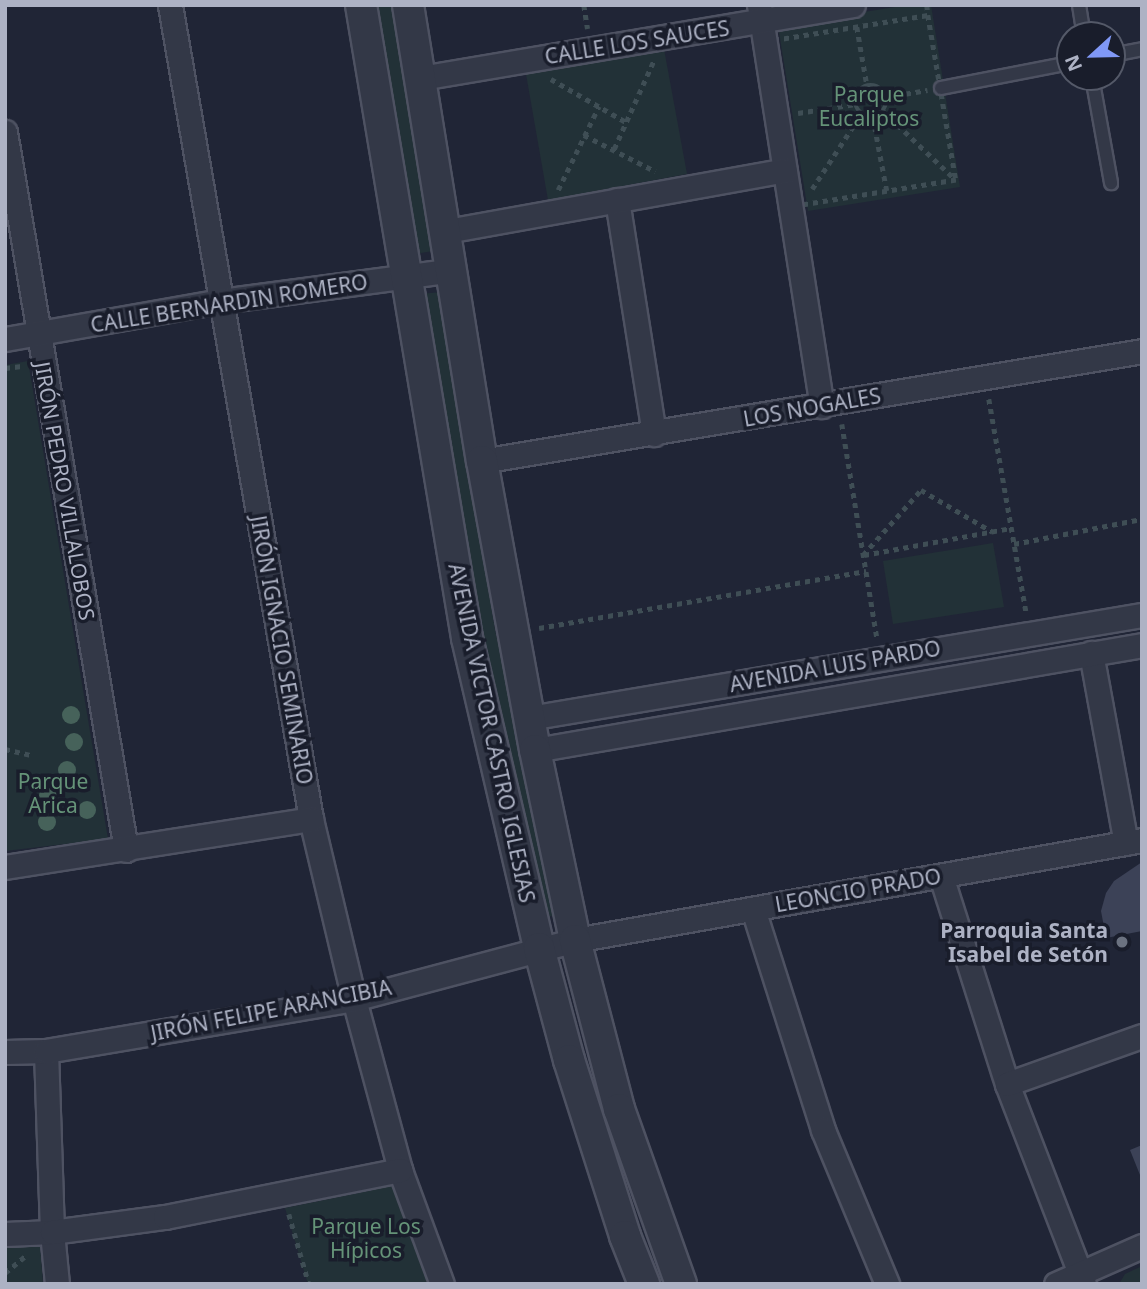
<!DOCTYPE html>
<meta charset="utf-8">
<style>
body{margin:0}
#map{position:relative;width:1147px;height:1289px;overflow:hidden;background:#202536;font-family:"Noto Sans",sans-serif}
div>[style]{position:absolute}
.green>*{inset:0;background:#223137}
.building>*{inset:0;background:#3c4257}
.path>*{height:4.5px;margin-top:-2.25px;transform-origin:0;background:repeating-linear-gradient(90deg,#3f4e55 0 5px,transparent 0 10px)}
.path>.ring{margin:-2.25px;padding:0;box-sizing:content-box;background:none;border:4.5px solid #3f4e55;border-radius:50%}
.roads{filter:drop-shadow(2px 0 #4e5262) drop-shadow(-2px 0 #4e5262) drop-shadow(0 2px #4e5262) drop-shadow(0 -2px #4e5262)}
.service>*{height:12px;margin:-6px;padding:0 6px;transform-origin:6px;border-radius:6px;background:#333847}
.minor>*{height:23px;margin:-11.5px;padding:0 11.5px;transform-origin:11.5px;border-radius:11.5px;background:#333847}
.tertiary>*{height:30px;margin:-15px;padding:0 15px;transform-origin:15px;border-radius:15px;background:#333847}
.trees>*{width:18px;height:18px;margin:-9px;border-radius:50%;background:#46625a}
.dots>*{width:19px;height:19px;translate:-50% -50%;box-sizing:border-box;border:4px solid #191d2b;border-radius:50%}
span{translate:-50% -50%;white-space:nowrap;text-align:center;line-height:1.15;-webkit-text-stroke:7px #191d2b;paint-order:stroke}
.street-label{font-size:21px;color:#adb2c4}
.park-label{font-size:21px;color:#659378}
.poi-label{font-size:21px;color:#adb2c4;font-weight:700}
.right{translate:-100% -50%;text-align:right}
.frame{position:absolute;inset:0;border:7px solid #adb2c4;pointer-events:none}
.north{position:absolute;left:1056px;top:21px;width:70px;height:70px;box-sizing:border-box;background:#191d2b;border:2px solid #545968;border-radius:50%;rotate:248deg;font-size:19px;font-weight:700;line-height:28px;text-align:center;color:#adb2c4}
.north::after{content:'';display:block;margin:auto;width:24px;height:32px;background:#8098f6;clip-path:polygon(50% 0,100% 100%,50% 72%,0 100%)}
</style>
<div id="map">
<div class="green">
<div style="clip-path:polygon(372px 5px,397px 5px,439px 250px,415px 254px)"></div>
<div style="clip-path:polygon(907px 5px,931px 5px,960px 187px,808px 211px,778px 26px)"></div>
<div style="clip-path:polygon(664px 49px,687px 174px,548px 200px,526px 74px)"></div>
<div style="clip-path:polygon(442px 292px,495px 630px,560px 914px,538px 919px,475px 626px,419px 294px)"></div>
<div style="clip-path:polygon(28px 361px,108px 839px,5px 851px,5px 365px)"></div>
<div style="clip-path:polygon(993px 543px,1004px 607px,893px 624px,883px 561px)"></div>
<div style="clip-path:polygon(397px 1185px,431px 1284px,308px 1284px,285px 1208px)"></div>
<div style="clip-path:polygon(40px 1244px,43px 1284px,5px 1284px,5px 1246px)"></div>
<div style="clip-path:polygon(1142px 1266px,1142px 1284px,1119px 1284px,1125px 1274px)"></div>
</div>
<div class="building">
<div style="clip-path:polygon(1142px 862px,1142px 931px,1106px 938px,1101px 911px,1106px 893px,1114px 881px)"></div>
<div style="clip-path:polygon(1142px 1145px,1142px 1180px,1130px 1150px)"></div>
</div>
<div class="path">
<div style="left:584px;top:5px;width:24px;rotate:81deg"></div>
<div style="left:927px;top:5px;width:10px;rotate:84deg"></div>
<div style="left:928px;top:15px;width:167px;rotate:80.4deg"></div>
<div style="left:956px;top:180px;width:156px;rotate:170.8deg"></div>
<div style="left:802px;top:205px;width:167px;rotate:-99.6deg"></div>
<div style="left:774px;top:40px;width:156px;rotate:-9.2deg"></div>
<div style="left:857px;top:27px;width:59px;rotate:80.2deg"></div>
<div style="left:551px;top:79px;width:86px;rotate:29.8deg"></div>
<div class="ring" style="left:855px;top:85px;width:27.5px;height:27.5px"></div>
<div style="left:886px;top:97px;width:42px;rotate:-9.7deg"></div>
<div style="left:883px;top:111px;width:99px;rotate:43.4deg"></div>
<div style="left:798px;top:113px;width:58px;rotate:-9deg"></div>
<div style="left:873px;top:117px;width:75px;rotate:79.3deg"></div>
<div style="left:584px;top:135px;width:80px;rotate:26.9deg"></div>
<div style="left:614px;top:149px;width:98px;rotate:-65.8deg"></div>
<div style="left:812px;top:189px;width:90px;rotate:-56.8deg"></div>
<div style="left:558px;top:190px;width:93px;rotate:-64deg"></div>
<div style="left:5px;top:368px;width:17px;rotate:-7deg"></div>
<div style="left:989px;top:399px;width:215px;rotate:80.1deg"></div>
<div style="left:842px;top:424px;width:216px;rotate:80.7deg"></div>
<div style="left:1014px;top:544px;width:130px;rotate:-11.1deg"></div>
<div style="left:863px;top:555px;width:87px;rotate:-48.3deg"></div>
<div style="left:921px;top:490px;width:83px;rotate:30.3deg"></div>
<div style="left:864px;top:555px;width:149px;rotate:-10.4deg"></div>
<div style="left:539px;top:628px;width:332px;rotate:-9.9deg"></div>
<div style="left:5px;top:749px;width:26px;rotate:13deg"></div>
<div style="left:289px;top:1214px;width:73px;rotate:74.1deg"></div>
<div style="left:5px;top:1273px;width:26px;rotate:-40deg"></div>
</div>
<div class="roads">
<div class="service">
<div style="left:1079px;top:5px;width:30px;rotate:81deg"></div>
<div style="left:1112px;top:55px;width:31px;rotate:-11deg"></div>
<div style="left:1092px;top:77px;width:108px;rotate:79.8deg"></div>
<div style="left:941px;top:88px;width:131px;rotate:-11deg"></div>
</div>
<div class="minor">
<div style="left:170px;top:5px;width:826px;rotate:80.17deg"></div>
<div style="left:311px;top:819px;width:185px;rotate:76.6deg"></div>
<div style="left:354px;top:999px;width:177px;rotate:74.9deg"></div>
<div style="left:400px;top:1170px;width:121px;rotate:69.8deg"></div>
<div style="left:759px;top:5px;width:406px;rotate:81.1deg"></div>
<div style="left:421px;top:78px;width:438px;rotate:-9.6deg"></div>
<div style="left:5px;top:132px;width:728px;rotate:80.43deg"></div>
<div style="left:617px;top:200px;width:237px;rotate:81deg"></div>
<div style="left:447px;top:231px;width:343px;rotate:-10.2deg"></div>
<div style="left:5px;top:339px;width:219px;rotate:-10deg"></div>
<div style="left:221px;top:301px;width:234px;rotate:-7.6deg"></div>
<div style="left:482px;top:461px;width:669px;rotate:-9.46deg"></div>
<div style="left:1091px;top:653px;width:193px;rotate:79.6deg"></div>
<div style="left:529px;top:718px;width:622px;rotate:-9.54deg"></div>
<div style="left:535px;top:750px;width:616px;rotate:-9.81deg"></div>
<div style="left:5px;top:867px;width:310px;rotate:-8.9deg"></div>
<div style="left:941px;top:876px;width:218px;rotate:72.4deg"></div>
<div style="left:1007px;top:1084px;width:214px;rotate:68.9deg"></div>
<div style="left:753px;top:909px;width:232px;rotate:72.4deg"></div>
<div style="left:823px;top:1130px;width:167px;rotate:67.4deg"></div>
<div style="left:46px;top:1051px;width:181px;rotate:88.1deg"></div>
<div style="left:52px;top:1232px;width:52px;rotate:84.5deg"></div>
<div style="left:5px;top:1052px;width:41px;rotate:-1.4deg"></div>
<div style="left:46px;top:1051px;width:312px;rotate:-9.6deg"></div>
<div style="left:354px;top:999px;width:229px;rotate:-14.9deg"></div>
<div style="left:575px;top:940px;width:576px;rotate:-10deg"></div>
<div style="left:1007px;top:1084px;width:143px;rotate:-19.6deg"></div>
<div style="left:5px;top:1234px;width:47px;rotate:-2.4deg"></div>
<div style="left:52px;top:1232px;width:114px;rotate:-7.6deg"></div>
<div style="left:165px;top:1217px;width:240px;rotate:-11.3deg"></div>
<div style="left:1056px;top:1284px;width:94px;rotate:-23.8deg"></div>
</div>
<div class="tertiary">
<div style="left:361px;top:5px;width:642px;rotate:80.49deg"></div>
<div style="left:467px;top:638px;width:318px;rotate:76.9deg"></div>
<div style="left:539px;top:948px;width:116px;rotate:75deg"></div>
<div style="left:569px;top:1060px;width:185px;rotate:72.3deg"></div>
<div style="left:625px;top:1236px;width:52px;rotate:68.4deg"></div>
<div style="left:408px;top:5px;width:462px;rotate:80.8deg"></div>
<div style="left:482px;top:461px;width:294px;rotate:79.6deg"></div>
<div style="left:535px;top:750px;width:194px;rotate:78.1deg"></div>
<div style="left:575px;top:940px;width:175px;rotate:75.4deg"></div>
<div style="left:619px;top:1109px;width:186px;rotate:70.5deg"></div>
</div>
</div>
<div class="trees">
<div style="left:71px;top:715px"></div>
<div style="left:74px;top:742px"></div>
<div style="left:67px;top:770px"></div>
<div style="left:48px;top:796px"></div>
<div style="left:87px;top:810px"></div>
<div style="left:47px;top:822px"></div>
</div>
<div class="dots">
<div style="left:1122px;top:942px;background:#6b7280"></div>
</div>
<div class="street-label">
<span style="left:637px;top:42px;rotate:-9deg">CALLE LOS SAUCES</span>
<span style="left:229px;top:303px;rotate:-9deg">CALLE BERNARDIN ROMERO</span>
<span style="left:812px;top:407px;rotate:-10deg">LOS NOGALES</span>
<span style="left:65px;top:491px;rotate:80deg">JIRÓN PEDRO VILLALOBOS</span>
<span style="left:282px;top:650px;rotate:80deg">JIRÓN IGNACIO SEMINARIO</span>
<span style="left:835px;top:666px;rotate:-10deg">AVENIDA LUIS PARDO</span>
<span style="left:492px;top:733px;rotate:78deg">AVENIDA VICTOR CASTRO IGLESIAS</span>
<span style="left:858px;top:890px;rotate:-10deg">LEONCIO PRADO</span>
<span style="left:271px;top:1010px;rotate:-11deg">JIRÓN FELIPE ARANCIBIA</span>
</div>
<div class="park-label">
<span style="left:869px;top:106px">Parque<br>Eucaliptos</span>
<span style="left:53px;top:793px">Parque<br>Arica</span>
<span style="left:366px;top:1238px">Parque Los<br>Hípicos</span>
</div>
<div class="poi-label">
<span class="right" style="left:1108px;top:942px">Parroquia Santa<br>Isabel de Setón</span>
</div>
<div class="frame"></div>
<div class="north">N</div>
</div>
